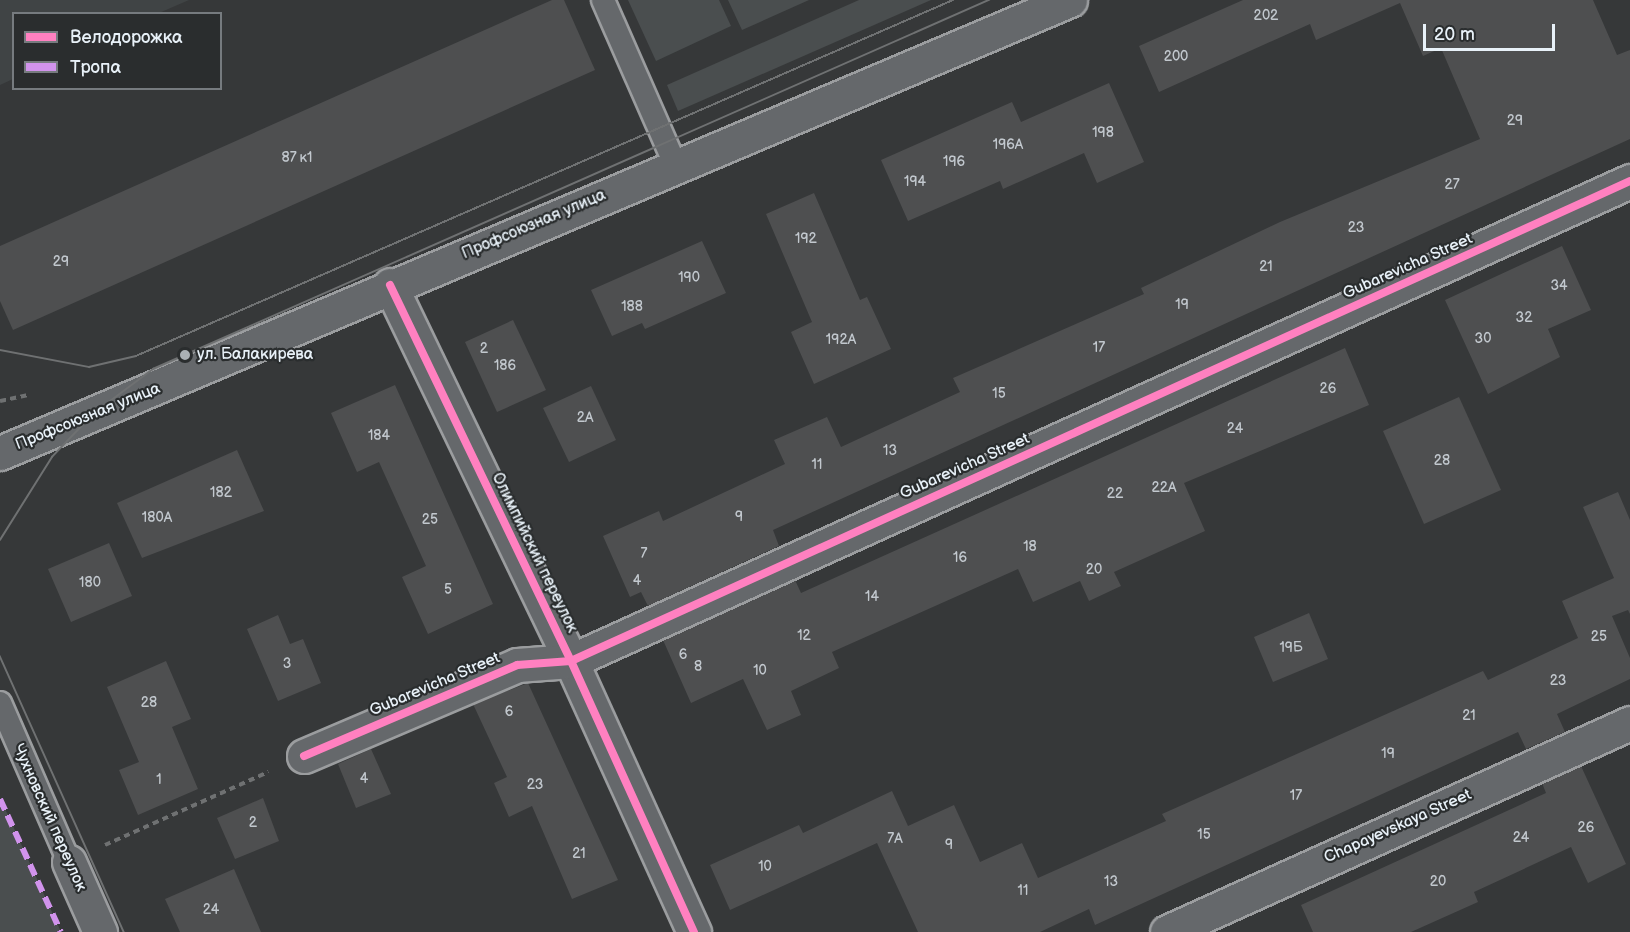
<!DOCTYPE html>
<meta charset="utf-8">
<style>
body{margin:0}
#map{position:relative;width:1630px;height:932px;overflow:hidden;background:#363839;font-family:"Balsamiq Sans",sans-serif}
div>[style]{position:absolute}
.built>*{inset:0;background:#404445}
.green>*{inset:0;background:#4a4e4f}
.building>*{inset:0;background:#4e4f50}
.path>*{height:4px;margin-top:-2px;transform-origin:0;background:repeating-linear-gradient(90deg,#6f7172 0 6px,transparent 0 10.5px)}
.roads{filter:drop-shadow(2px 0 #9b9d9f) drop-shadow(-2px 0 #9b9d9f) drop-shadow(0 2px #9b9d9f) drop-shadow(0 -2px #9b9d9f)}
.service>*{height:22px;margin:-11px;padding:0 11px;transform-origin:11px;border-radius:11px;background:#65686b}
.minor>*{height:33px;margin:-16.5px;padding:0 16.5px;transform-origin:16.5px;border-radius:16.5px;background:#65686b}
.secondary>*{height:33px;margin:-16.5px;padding:0 16.5px;transform-origin:16.5px;border-radius:16.5px;background:#65686b}
.tram>*{height:1.5px;margin:-0.75px;padding:0 0.75px;transform-origin:0.75px;border-radius:0.75px;background:#6f7172}
.quiet>*{height:6px;margin-top:-3px;transform-origin:0;background:repeating-linear-gradient(90deg,#d193ec 0 12px,transparent 0 18px)}
.cycleway>*{height:8px;margin:-4px;padding:0 4px;transform-origin:4px;border-radius:4px;background:#ff80c0}
.dots>*{width:16px;height:16px;translate:-50% -50%;box-sizing:border-box;border:3px solid #2a2d2e;border-radius:50%}
span{translate:-50% -50%;white-space:nowrap;text-align:center;line-height:1.15;-webkit-text-stroke:4.5px #2a2d2e;paint-order:stroke}
.number-label{font-size:14px;color:#c2c8ce}
.number-label span{-webkit-text-stroke-width:0}
.street-label{font-size:16px;color:#e8f1f8}
.poi-label{font-size:16px;color:#e8f1f8}
.left{translate:0 -50%;text-align:left}
.legend{position:absolute;left:12px;top:12px;width:210px;height:78px;box-sizing:border-box;background:#2a2d2e;border:2px solid #767b7f;margin:0;padding:8px 10px;list-style:none;font-size:18px;color:#e8f1f8}
.legend li{display:flex;align-items:center;gap:12px;height:30px}
.legend b{width:30px;border:2px solid #767b7f}
.scale{position:absolute;left:1423px;top:24px;width:132px;height:27px;box-sizing:border-box;border:3px solid #e8f1f8;border-top:0;padding-left:8px;font-size:18px;line-height:21px;white-space:nowrap;color:#e8f1f8;-webkit-text-stroke:4px #2a2d2e;paint-order:stroke}
</style>
<div id="map">
<div class="built">
<div style="clip-path:polygon(0 0,189px 0,159px 13px,14px 14px,13px 79px,0 85px)"></div>
</div>
<div class="green">
<div style="clip-path:polygon(628px 0,719px 0,731px 26px,656px 61px)"></div>
<div style="clip-path:polygon(728px 0,809px 0,742px 30px)"></div>
<div style="clip-path:polygon(859px 0,931px 0,678px 111px,667px 85px)"></div>
<div style="clip-path:polygon(0 799px,8px 815px,61px 932px,0 932px)"></div>
</div>
<div class="building">
<div style="clip-path:polygon(552px 0,564px 0,595px 70px,13px 330px,0 301px,0 246px)"></div>
<div style="clip-path:polygon(1243px 0,1593px 0,1617px 55px,1630px 50px,1630px 139px,773px 530px,779px 546px,648px 606px,641px 592px,630px 597px,603px 536px,659px 511px,663px 521px,785px 464px,774px 440px,827px 417px,841px 447px,960px 392px,953px 378px,1144px 294px,1141px 288px,1280px 222px,1480px 139px,1441px 48px,1423px 56px,1400px 3px,1316px 40px,1310px 24px,1159px 92px,1139px 46px)"></div>
<div style="clip-path:polygon(1109px 83px,1144px 162px,1097px 183px,1084px 153px,1003px 189px,1000px 181px,908px 221px,881px 160px,1012px 102px,1021px 122px)"></div>
<div style="clip-path:polygon(814px 193px,860px 300px,867px 297px,891px 349px,814px 384px,791px 332px,812px 322px,766px 214px)"></div>
<div style="clip-path:polygon(702px 241px,726px 293px,645px 329px,642px 323px,612px 336px,591px 290px)"></div>
<div style="clip-path:polygon(1562px 246px,1591px 310px,1548px 329px,1560px 357px,1488px 394px,1445px 300px)"></div>
<div style="clip-path:polygon(513px 320px,546px 390px,497px 412px,465px 342px)"></div>
<div style="clip-path:polygon(1345px 348px,1369px 405px,1184px 483px,1205px 531px,1114px 572px,1121px 586px,1089px 601px,1080px 581px,1033px 602px,1018px 569px,832px 652px,839px 668px,791px 691px,801px 715px,767px 730px,743px 679px,691px 703px,663px 640px,795px 580px,801px 593px)"></div>
<div style="clip-path:polygon(395px 385px,493px 604px,428px 634px,402px 577px,426px 566px,379px 462px,357px 472px,331px 413px)"></div>
<div style="clip-path:polygon(591px 386px,616px 440px,569px 462px,543px 408px)"></div>
<div style="clip-path:polygon(1459px 397px,1501px 490px,1424px 524px,1383px 431px)"></div>
<div style="clip-path:polygon(237px 450px,264px 511px,142px 558px,117px 503px)"></div>
<div style="clip-path:polygon(1618px 492px,1630px 520px,1630px 614px,1628px 610px,1612px 616px,1630px 658px,1630px 679px,1557px 714px,1565px 732px,1526px 749px,1518px 732px,1095px 925px,1089px 909px,1040px 932px,918px 932px,877px 843px,730px 910px,710px 865px,799px 825px,803px 833px,892px 791px,908px 826px,954px 805px,980px 862px,1022px 843px,1038px 878px,1166px 821px,1162px 814px,1483px 671px,1488px 680px,1578px 638px,1562px 601px,1614px 578px,1583px 507px)"></div>
<div style="clip-path:polygon(109px 543px,132px 596px,71px 622px,48px 569px)"></div>
<div style="clip-path:polygon(1309px 613px,1328px 659px,1273px 682px,1254px 637px)"></div>
<div style="clip-path:polygon(278px 615px,290px 644px,303px 639px,321px 683px,278px 701px,247px 629px)"></div>
<div style="clip-path:polygon(166px 661px,191px 719px,172px 727px,198px 789px,138px 815px,119px 770px,139px 762px,107px 687px)"></div>
<div style="clip-path:polygon(528px 683px,618px 880px,572px 899px,532px 806px,509px 817px,494px 783px,507px 777px,473px 704px)"></div>
<div style="clip-path:polygon(371px 749px,391px 794px,356px 808px,338px 764px)"></div>
<div style="clip-path:polygon(1581px 766px,1626px 864px,1588px 883px,1571px 847px,1474px 892px,1478px 902px,1411px 932px,1313px 932px,1301px 905px,1546px 793px,1542px 783px)"></div>
<div style="clip-path:polygon(263px 798px,279px 841px,235px 859px,217px 818px)"></div>
<div style="clip-path:polygon(234px 869px,261px 932px,180px 932px,165px 899px)"></div>
</div>
<div class="path">
<div style="left:0;top:401px;width:30px;rotate:-12deg"></div>
<div style="left:105px;top:845px;width:179px;rotate:-24.1deg"></div>
</div>
<div class="roads">
<div class="service">
<div style="left:603px;top:0;width:181px;rotate:66.3deg"></div>
<div style="left:0;top:703px;width:173px;rotate:66.5deg"></div>
</div>
<div class="minor">
<div style="left:390px;top:285px;width:417px;rotate:64.3deg"></div>
<div style="left:571px;top:661px;width:298px;rotate:65.6deg"></div>
<div style="left:304px;top:756px;width:232px;rotate:-23.1deg"></div>
<div style="left:517px;top:665px;width:54px;rotate:-4.2deg"></div>
<div style="left:571px;top:661px;width:1163px;rotate:-24.38deg"></div>
<div style="left:69px;top:862px;width:77px;rotate:66.1deg"></div>
<div style="left:1167px;top:932px;width:508px;rotate:-24.29deg"></div>
</div>
<div class="secondary">
<div style="left:0;top:453px;width:1162px;rotate:-22.95deg"></div>
</div>
</div>
<div class="tram">
<div style="left:0;top:350px;width:91px;rotate:10.8deg"></div>
<div style="left:89px;top:367px;width:48px;rotate:-13.2deg"></div>
<div style="left:136px;top:356px;width:891px;rotate:-23.54deg"></div>
<div style="left:0;top:540px;width:98px;rotate:-57.9deg"></div>
<div style="left:52px;top:457px;width:61px;rotate:-46.3deg"></div>
<div style="left:94px;top:413px;width:74px;rotate:-36.7deg"></div>
<div style="left:153px;top:369px;width:914px;rotate:-23.82deg"></div>
<div style="left:0;top:656px;width:303px;rotate:65.8deg"></div>
</div>
<div class="quiet">
<div style="left:0;top:799px;width:146px;rotate:65.4deg"></div>
</div>
<div class="cycleway">
<div style="left:390px;top:285px;width:417px;rotate:64.3deg"></div>
<div style="left:571px;top:661px;width:298px;rotate:65.6deg"></div>
<div style="left:304px;top:756px;width:232px;rotate:-23.1deg"></div>
<div style="left:517px;top:665px;width:54px;rotate:-4.2deg"></div>
<div style="left:571px;top:661px;width:1163px;rotate:-24.38deg"></div>
</div>
<div class="dots">
<div style="left:185px;top:355px;background:#aab0b5"></div>
</div>
<div class="number-label">
<span style="left:1266px;top:16px">202</span>
<span style="left:1176px;top:57px">200</span>
<span style="left:1515px;top:121px">29</span>
<span style="left:1103px;top:133px">198</span>
<span style="left:1008px;top:145px">196А</span>
<span style="left:297px;top:158px">87 к1</span>
<span style="left:954px;top:162px">196</span>
<span style="left:915px;top:182px">194</span>
<span style="left:1452px;top:185px">27</span>
<span style="left:1356px;top:228px">23</span>
<span style="left:806px;top:239px">192</span>
<span style="left:61px;top:262px">29</span>
<span style="left:1266px;top:267px">21</span>
<span style="left:689px;top:278px">190</span>
<span style="left:1559px;top:286px">34</span>
<span style="left:1182px;top:305px">19</span>
<span style="left:632px;top:307px">188</span>
<span style="left:1524px;top:318px">32</span>
<span style="left:1483px;top:339px">30</span>
<span style="left:841px;top:340px">192А</span>
<span style="left:1099px;top:348px">17</span>
<span style="left:484px;top:349px">2</span>
<span style="left:505px;top:366px">186</span>
<span style="left:1328px;top:389px">26</span>
<span style="left:999px;top:394px">15</span>
<span style="left:585px;top:418px">2А</span>
<span style="left:1235px;top:429px">24</span>
<span style="left:379px;top:436px">184</span>
<span style="left:890px;top:451px">13</span>
<span style="left:1442px;top:461px">28</span>
<span style="left:817px;top:465px">11</span>
<span style="left:1164px;top:488px">22А</span>
<span style="left:221px;top:493px">182</span>
<span style="left:1115px;top:494px">22</span>
<span style="left:739px;top:517px">9</span>
<span style="left:157px;top:518px">180А</span>
<span style="left:430px;top:520px">25</span>
<span style="left:1030px;top:547px">18</span>
<span style="left:644px;top:554px">7</span>
<span style="left:960px;top:558px">16</span>
<span style="left:1094px;top:570px">20</span>
<span style="left:637px;top:581px">4</span>
<span style="left:90px;top:583px">180</span>
<span style="left:448px;top:590px">5</span>
<span style="left:872px;top:597px">14</span>
<span style="left:804px;top:636px">12</span>
<span style="left:1599px;top:637px">25</span>
<span style="left:1291px;top:648px">19Б</span>
<span style="left:683px;top:655px">6</span>
<span style="left:287px;top:664px">3</span>
<span style="left:698px;top:667px">8</span>
<span style="left:760px;top:671px">10</span>
<span style="left:1558px;top:681px">23</span>
<span style="left:149px;top:703px">28</span>
<span style="left:509px;top:712px">6</span>
<span style="left:1469px;top:716px">21</span>
<span style="left:1388px;top:754px">19</span>
<span style="left:364px;top:779px">4</span>
<span style="left:159px;top:780px">1</span>
<span style="left:535px;top:785px">23</span>
<span style="left:1296px;top:796px">17</span>
<span style="left:253px;top:823px">2</span>
<span style="left:1586px;top:828px">26</span>
<span style="left:1204px;top:835px">15</span>
<span style="left:1521px;top:838px">24</span>
<span style="left:895px;top:839px">7А</span>
<span style="left:949px;top:845px">9</span>
<span style="left:579px;top:854px">21</span>
<span style="left:765px;top:867px">10</span>
<span style="left:1111px;top:882px">13</span>
<span style="left:1438px;top:882px">20</span>
<span style="left:1023px;top:891px">11</span>
<span style="left:211px;top:910px">24</span>
</div>
<div class="street-label">
<span style="left:534px;top:225px;rotate:-23deg">Профсоюзная улица</span>
<span style="left:1408px;top:267px;rotate:-24deg">Gubarevicha Street</span>
<span style="left:88px;top:417px;rotate:-22deg">Профсоюзная улица</span>
<span style="left:965px;top:467px;rotate:-24deg">Gubarevicha Street</span>
<span style="left:534px;top:553px;rotate:64deg">Олимпийский переулок</span>
<span style="left:435px;top:685px;rotate:-23deg">Gubarevicha Street</span>
<span style="left:49px;top:818px;rotate:66deg">Чухновский переулок</span>
<span style="left:1398px;top:827px;rotate:-24deg">Chapayevskaya Street</span>
</div>
<div class="poi-label">
<span class="left" style="left:197px;top:355px">ул. Балакирева</span>
</div>
<ul class="legend">
<li><b style="height:8px;background:#ff80c0"></b>Велодорожка</li>
<li><b style="height:8px;background:#d193ec"></b>Тропа</li>
</ul>
<div class="scale">20 m</div>
</div>
